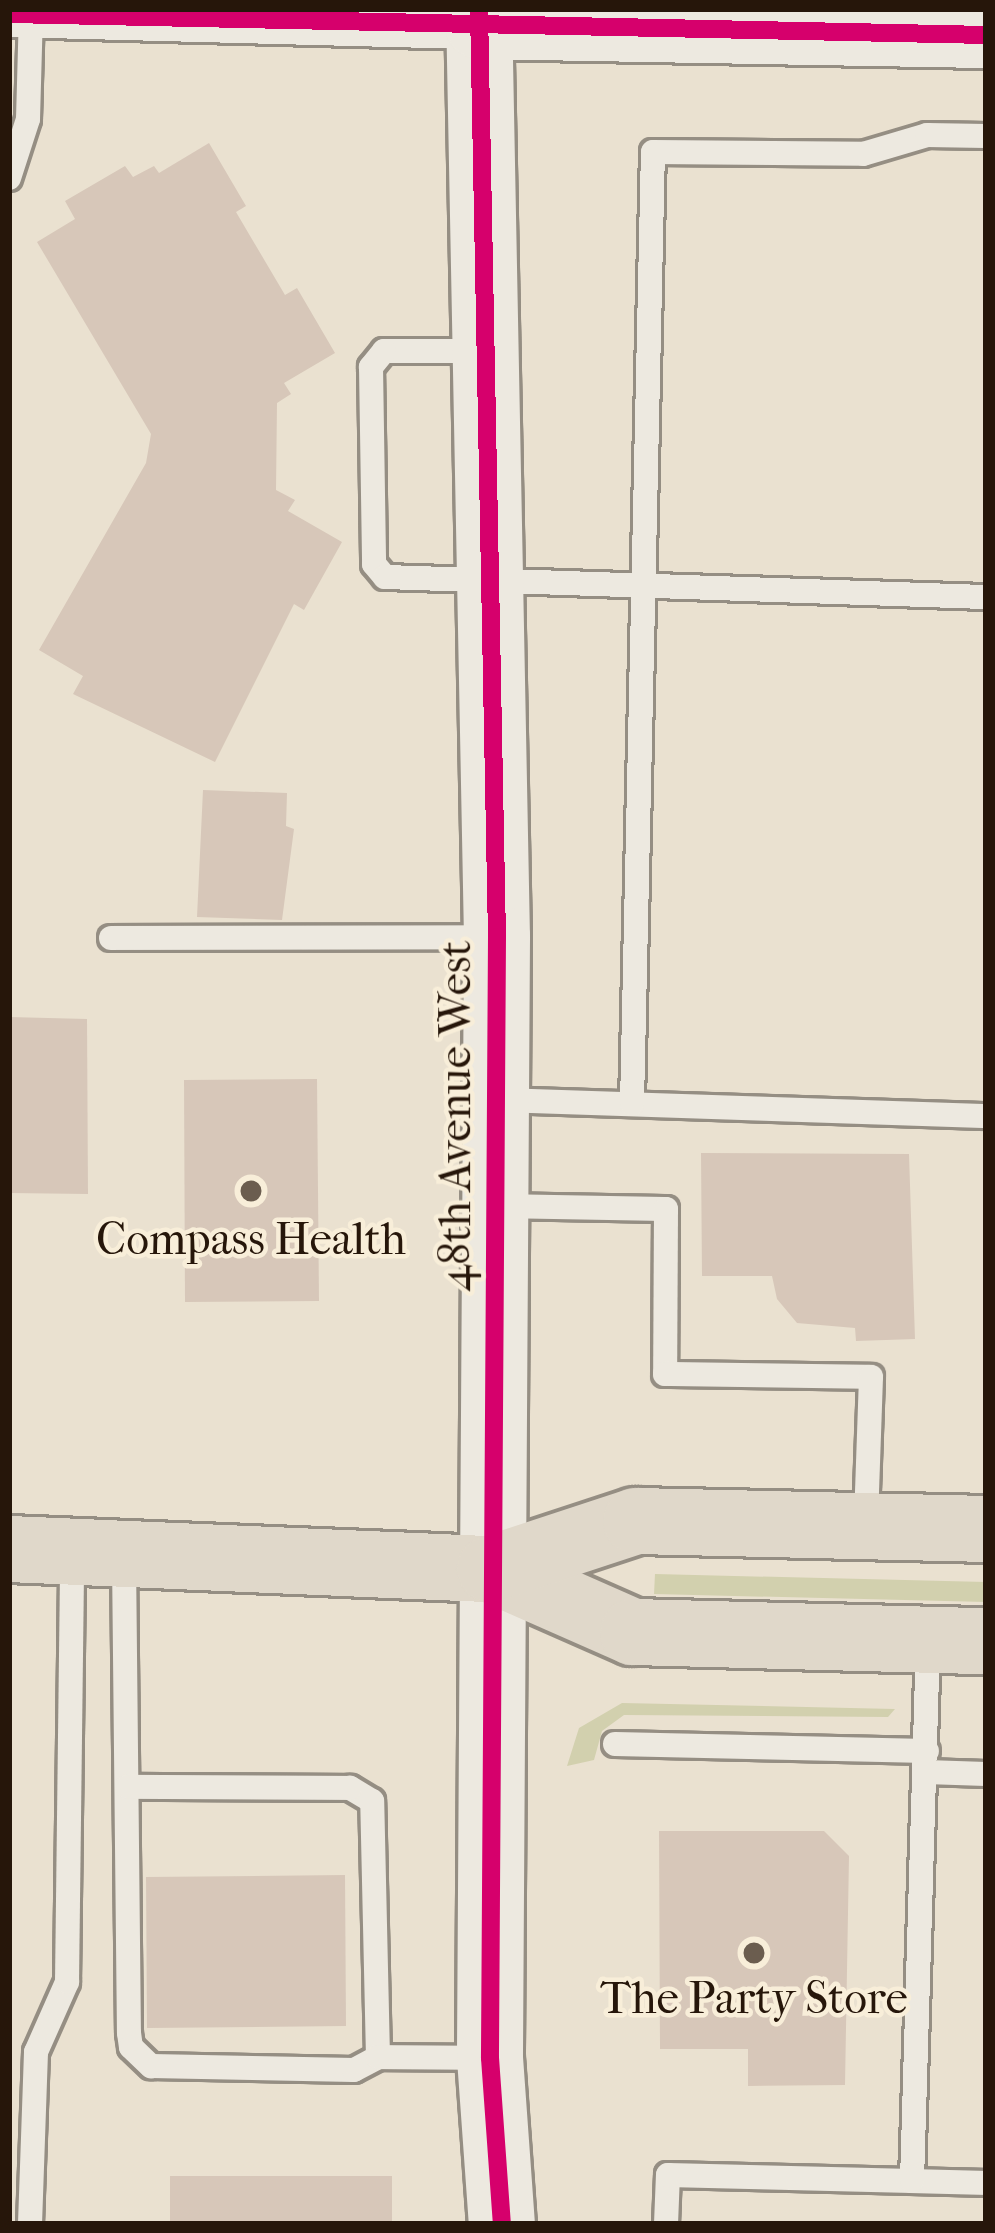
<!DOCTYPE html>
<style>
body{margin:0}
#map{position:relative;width:995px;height:2233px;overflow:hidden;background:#eae1d0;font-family:"IM FELL French Canon",serif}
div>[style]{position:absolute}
.green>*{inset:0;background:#d2d0ae}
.building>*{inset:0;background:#d7c7b9}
.roads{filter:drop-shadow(3px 0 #958e83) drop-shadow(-3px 0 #958e83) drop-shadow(0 3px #958e83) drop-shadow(0 -3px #958e83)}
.lane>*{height:24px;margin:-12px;padding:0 12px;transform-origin:12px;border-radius:12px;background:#ede9e0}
.street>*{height:45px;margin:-22.5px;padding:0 22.5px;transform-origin:22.5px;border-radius:22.5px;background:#ede9e0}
.secondary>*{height:66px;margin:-33px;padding:0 33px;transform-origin:33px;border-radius:33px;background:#ede9e0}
.primary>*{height:66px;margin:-33px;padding:0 33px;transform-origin:33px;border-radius:33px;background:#e0d8ca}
.cycleway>*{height:18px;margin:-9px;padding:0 9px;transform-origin:9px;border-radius:9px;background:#d6006c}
.dots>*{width:33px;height:33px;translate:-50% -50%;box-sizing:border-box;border:6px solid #f8eed9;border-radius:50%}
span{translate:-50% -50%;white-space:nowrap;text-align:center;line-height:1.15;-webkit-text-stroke:9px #f8eed9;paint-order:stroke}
.street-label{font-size:45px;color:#26160a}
.poi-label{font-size:45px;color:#26160a}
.frame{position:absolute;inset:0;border:12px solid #26160a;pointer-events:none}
</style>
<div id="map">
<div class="green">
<div style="clip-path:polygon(655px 1574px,986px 1582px,986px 1602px,654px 1594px)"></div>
<div style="clip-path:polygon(622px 1703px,895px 1709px,888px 1717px,624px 1715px,602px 1731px,594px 1760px,567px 1766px,579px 1728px)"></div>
</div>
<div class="building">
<div style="clip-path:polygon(209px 143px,246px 206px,236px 212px,285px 295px,297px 288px,335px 353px,284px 383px,291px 394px,277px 403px,276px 490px,295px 500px,288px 511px,342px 542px,304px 610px,294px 604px,215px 762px,73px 694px,83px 676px,39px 650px,146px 463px,151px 434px,37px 242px,75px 219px,65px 201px,125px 166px,133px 177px,154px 166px,159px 173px)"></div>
<div style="clip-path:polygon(203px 790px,287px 793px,286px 826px,294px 829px,282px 920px,197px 917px)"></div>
<div style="clip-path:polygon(9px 1017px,87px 1019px,88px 1194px,9px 1193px)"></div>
<div style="clip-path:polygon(317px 1079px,319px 1301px,185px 1302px,184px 1080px)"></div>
<div style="clip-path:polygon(701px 1153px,909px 1154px,915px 1339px,856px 1341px,855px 1328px,797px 1323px,777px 1299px,772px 1276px,702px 1276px)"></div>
<div style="clip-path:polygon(659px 1831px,824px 1831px,849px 1856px,845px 2085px,748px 2086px,748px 2049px,660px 2049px)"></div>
<div style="clip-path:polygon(345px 1875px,346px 2026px,147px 2028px,146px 1877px)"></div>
<div style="clip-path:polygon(170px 2176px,392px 2176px,392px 2224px,170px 2224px)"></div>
</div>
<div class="roads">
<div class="lane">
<div style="left:9px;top:178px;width:62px;rotate:-72.1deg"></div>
<div style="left:28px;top:119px;width:105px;rotate:-88.4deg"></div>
<div style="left:481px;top:351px;width:97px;rotate:180deg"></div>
<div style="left:384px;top:351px;width:21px;rotate:129deg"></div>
<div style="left:371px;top:367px;width:197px;rotate:89.1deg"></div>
<div style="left:374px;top:564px;width:17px;rotate:50deg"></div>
<div style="left:385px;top:577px;width:601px;rotate:1.91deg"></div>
<div style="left:111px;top:938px;width:384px;rotate:-0.1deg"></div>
<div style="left:498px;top:1100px;width:488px;rotate:1.9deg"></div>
<div style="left:632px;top:1104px;width:952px;rotate:-88.74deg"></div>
<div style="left:653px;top:152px;width:210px;rotate:0.5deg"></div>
<div style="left:863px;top:154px;width:67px;rotate:-16.5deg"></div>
<div style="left:927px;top:135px;width:59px;rotate:1deg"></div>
<div style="left:497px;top:1206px;width:169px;rotate:1deg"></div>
<div style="left:666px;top:1209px;width:165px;rotate:90.3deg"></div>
<div style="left:665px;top:1374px;width:206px;rotate:0.8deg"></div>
<div style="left:871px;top:1377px;width:146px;rotate:92deg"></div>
<div style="left:124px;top:1559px;width:474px;rotate:89.4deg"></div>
<div style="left:129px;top:2033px;width:14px;rotate:82deg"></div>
<div style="left:131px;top:2047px;width:28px;rotate:44deg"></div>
<div style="left:151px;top:2066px;width:203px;rotate:1.1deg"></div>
<div style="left:354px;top:2070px;width:27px;rotate:-28deg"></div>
<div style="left:378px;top:2057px;width:256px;rotate:-91.3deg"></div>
<div style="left:372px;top:1801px;width:26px;rotate:-149deg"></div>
<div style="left:350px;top:1788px;width:223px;rotate:-179.7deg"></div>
<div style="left:615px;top:1744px;width:312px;rotate:1.3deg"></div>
<div style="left:926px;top:1772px;width:60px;rotate:1.9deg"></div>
<div style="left:378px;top:2057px;width:112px;rotate:0.5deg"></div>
<div style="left:912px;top:2181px;width:74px;rotate:1.5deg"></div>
<div style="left:30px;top:2224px;width:172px;rotate:-88deg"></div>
<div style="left:36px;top:2052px;width:77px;rotate:-66.1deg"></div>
<div style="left:67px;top:1982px;width:426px;rotate:-89.3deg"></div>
<div style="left:666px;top:2224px;width:49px;rotate:-87.7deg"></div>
<div style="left:668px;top:2175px;width:244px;rotate:1.4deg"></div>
<div style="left:912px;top:2181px;width:539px;rotate:-88.3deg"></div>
</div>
<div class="street">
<div style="left:9px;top:14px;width:470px;rotate:1.5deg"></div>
</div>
<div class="secondary">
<div style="left:479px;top:9px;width:928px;rotate:88.89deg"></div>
<div style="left:497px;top:937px;width:1121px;rotate:90.36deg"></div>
<div style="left:490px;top:2058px;width:166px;rotate:85.9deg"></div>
<div style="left:479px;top:26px;width:507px;rotate:1.02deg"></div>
</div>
<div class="primary">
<div style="left:9px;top:1549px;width:481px;rotate:2.4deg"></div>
<div style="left:490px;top:1569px;width:156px;rotate:23.8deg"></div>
<div style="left:633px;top:1632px;width:353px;rotate:1.5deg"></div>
<div style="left:490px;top:1569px;width:154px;rotate:-18.2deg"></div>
<div style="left:636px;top:1521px;width:350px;rotate:1.3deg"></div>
</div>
</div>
<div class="cycleway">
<div style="left:479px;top:9px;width:928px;rotate:88.89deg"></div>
<div style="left:497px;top:937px;width:1121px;rotate:90.36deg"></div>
<div style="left:490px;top:2058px;width:166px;rotate:85.9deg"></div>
<div style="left:9px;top:14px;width:977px;rotate:1.23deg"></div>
</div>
<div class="dots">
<div style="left:251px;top:1191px;background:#6b5d4f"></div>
<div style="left:754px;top:1953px;background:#6b5d4f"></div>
</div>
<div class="street-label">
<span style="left:456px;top:1116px;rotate:-90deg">48th Avenue West</span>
</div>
<div class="poi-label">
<span style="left:251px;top:1240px">Compass Health</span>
<span style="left:754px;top:1999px">The Party Store</span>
</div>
<div class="frame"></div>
</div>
